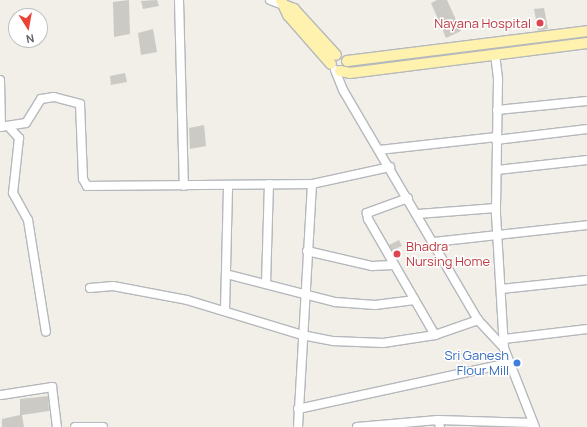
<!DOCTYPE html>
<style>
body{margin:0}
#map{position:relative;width:587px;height:427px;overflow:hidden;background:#f1efe8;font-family:Manrope,sans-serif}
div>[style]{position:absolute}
.building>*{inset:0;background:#cccac5}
.roads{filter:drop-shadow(1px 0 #b5b8bc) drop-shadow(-1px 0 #b5b8bc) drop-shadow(0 1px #b5b8bc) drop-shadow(0 -1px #b5b8bc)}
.minor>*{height:8px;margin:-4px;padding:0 4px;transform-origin:4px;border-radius:4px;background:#fff}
.major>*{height:10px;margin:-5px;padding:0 5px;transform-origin:5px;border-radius:5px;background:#fff2af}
.dots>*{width:11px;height:11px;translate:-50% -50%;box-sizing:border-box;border:2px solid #fff;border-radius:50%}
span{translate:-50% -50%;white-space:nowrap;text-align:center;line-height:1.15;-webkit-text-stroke:3px #fff;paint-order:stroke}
.health-label{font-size:13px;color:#be3a42}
.right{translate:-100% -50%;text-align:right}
.left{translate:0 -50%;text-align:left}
.shop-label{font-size:13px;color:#366cbe}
.north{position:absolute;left:8px;top:8px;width:40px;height:40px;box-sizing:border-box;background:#fff;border:1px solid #bfc1c3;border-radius:50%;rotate:169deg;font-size:11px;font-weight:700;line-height:16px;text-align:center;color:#5f6368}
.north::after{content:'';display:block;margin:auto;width:14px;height:18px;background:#ea4335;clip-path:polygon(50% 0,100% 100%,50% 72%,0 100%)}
</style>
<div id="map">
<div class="building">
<div style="clip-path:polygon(129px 0,130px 34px,114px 37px,113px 2px)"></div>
<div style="clip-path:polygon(157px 0,159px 6px,143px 9px,141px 1px)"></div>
<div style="clip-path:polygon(437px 0,447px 0,461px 31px,446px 38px,431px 3px)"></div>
<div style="clip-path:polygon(544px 8px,548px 29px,538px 31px,534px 9px)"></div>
<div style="clip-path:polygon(153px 29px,157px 52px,141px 55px,138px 33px)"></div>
<div style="clip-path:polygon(125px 73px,127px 82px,111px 85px,110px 76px)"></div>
<div style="clip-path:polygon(204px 125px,206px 146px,190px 149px,189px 128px)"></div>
<div style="clip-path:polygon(399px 240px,402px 246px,397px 248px,401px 256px,397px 258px,389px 245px)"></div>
<div style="clip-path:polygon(48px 396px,49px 411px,22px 415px,24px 427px,2px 427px,2px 419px,20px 415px,20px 399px)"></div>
</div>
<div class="roads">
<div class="minor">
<div style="left:179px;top:0;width:186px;rotate:88.5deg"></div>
<div style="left:270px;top:0;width:17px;rotate:21deg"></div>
<div style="left:495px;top:54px;width:26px;rotate:83deg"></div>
<div style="left:498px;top:80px;width:134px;rotate:90.9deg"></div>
<div style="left:496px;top:214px;width:134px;rotate:86.6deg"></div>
<div style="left:335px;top:70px;width:22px;rotate:68deg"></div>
<div style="left:343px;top:90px;width:267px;rotate:59.6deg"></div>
<div style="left:478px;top:320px;width:38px;rotate:47deg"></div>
<div style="left:504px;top:348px;width:85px;rotate:68.6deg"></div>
<div style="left:0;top:80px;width:47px;rotate:88.8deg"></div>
<div style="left:497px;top:110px;width:90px;rotate:-5.7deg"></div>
<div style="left:0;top:127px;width:26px;rotate:-9deg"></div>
<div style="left:26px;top:123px;width:28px;rotate:-58deg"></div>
<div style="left:41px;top:99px;width:13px;rotate:-9deg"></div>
<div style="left:54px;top:97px;width:27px;rotate:15deg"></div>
<div style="left:80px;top:104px;width:75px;rotate:87.7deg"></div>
<div style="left:83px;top:179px;width:8px;rotate:60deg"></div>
<div style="left:87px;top:186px;width:225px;rotate:-0.5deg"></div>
<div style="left:9px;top:127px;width:15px;rotate:48deg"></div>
<div style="left:19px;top:138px;width:55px;rotate:96.2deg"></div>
<div style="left:13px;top:193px;width:31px;rotate:61deg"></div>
<div style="left:28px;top:220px;width:113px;rotate:80.9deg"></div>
<div style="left:496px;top:140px;width:92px;rotate:-6.9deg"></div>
<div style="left:379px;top:150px;width:118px;rotate:-6.3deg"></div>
<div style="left:497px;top:170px;width:91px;rotate:-6.3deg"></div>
<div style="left:408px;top:198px;width:44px;rotate:159.9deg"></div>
<div style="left:367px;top:213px;width:6px;rotate:81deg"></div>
<div style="left:368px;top:219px;width:134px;rotate:60deg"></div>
<div style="left:418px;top:214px;width:78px;rotate:-4.4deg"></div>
<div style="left:434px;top:242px;width:154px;rotate:-6.3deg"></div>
<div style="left:307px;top:251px;width:67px;rotate:13deg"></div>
<div style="left:372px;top:266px;width:21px;rotate:-3deg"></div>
<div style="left:226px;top:274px;width:113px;rotate:14.4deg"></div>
<div style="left:335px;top:302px;width:40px;rotate:4.3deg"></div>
<div style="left:375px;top:305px;width:40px;rotate:-7.1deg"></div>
<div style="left:266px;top:284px;width:100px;rotate:-88.3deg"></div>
<div style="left:90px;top:288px;width:23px;rotate:-5deg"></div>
<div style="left:113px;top:286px;width:75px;rotate:10.7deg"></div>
<div style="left:187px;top:300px;width:120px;rotate:16.9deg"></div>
<div style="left:302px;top:335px;width:32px;rotate:11deg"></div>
<div style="left:333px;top:341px;width:50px;rotate:2.3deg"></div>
<div style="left:383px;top:343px;width:53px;rotate:-8.7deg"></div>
<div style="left:435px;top:335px;width:46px;rotate:-19.2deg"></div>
<div style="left:501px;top:289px;width:86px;rotate:-6deg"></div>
<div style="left:225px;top:311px;width:126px;rotate:-88.6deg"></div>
<div style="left:504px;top:339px;width:84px;rotate:-6.9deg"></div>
<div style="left:1px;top:395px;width:52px;rotate:-8.9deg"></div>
<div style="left:52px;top:387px;width:40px;rotate:82.9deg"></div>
<div style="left:298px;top:409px;width:216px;rotate:-12.3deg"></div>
<div style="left:438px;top:420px;width:95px;rotate:1.8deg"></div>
<div style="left:75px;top:427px;width:28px"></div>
<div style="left:298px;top:427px;width:243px;rotate:-86.7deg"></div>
<div style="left:312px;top:184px;width:80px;rotate:-12.3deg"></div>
<div style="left:357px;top:427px;width:81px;rotate:-4.9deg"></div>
<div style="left:438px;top:420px;width:7px;rotate:74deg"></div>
</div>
<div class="major">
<div style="left:281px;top:0;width:17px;rotate:65deg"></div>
<div style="left:288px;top:15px;width:65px;rotate:48.7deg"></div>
<div style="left:286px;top:6px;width:9px;rotate:21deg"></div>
<div style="left:294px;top:9px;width:62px;rotate:47.6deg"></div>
<div style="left:347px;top:61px;width:242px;rotate:-7.1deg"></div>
<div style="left:340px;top:71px;width:10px;rotate:11deg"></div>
<div style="left:350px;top:73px;width:239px;rotate:-7.2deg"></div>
</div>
</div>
<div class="dots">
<div style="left:540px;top:23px;background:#e0444e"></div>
<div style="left:397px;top:254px;background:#e0444e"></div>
<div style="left:517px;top:363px;background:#3f7fe0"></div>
</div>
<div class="health-label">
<span class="right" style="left:531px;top:23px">Nayana Hospital</span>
<span class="left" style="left:406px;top:254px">Bhadra<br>Nursing Home</span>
</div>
<div class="shop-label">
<span class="right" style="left:509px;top:363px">Sri Ganesh<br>Flour Mill</span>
</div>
<div class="north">N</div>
</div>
